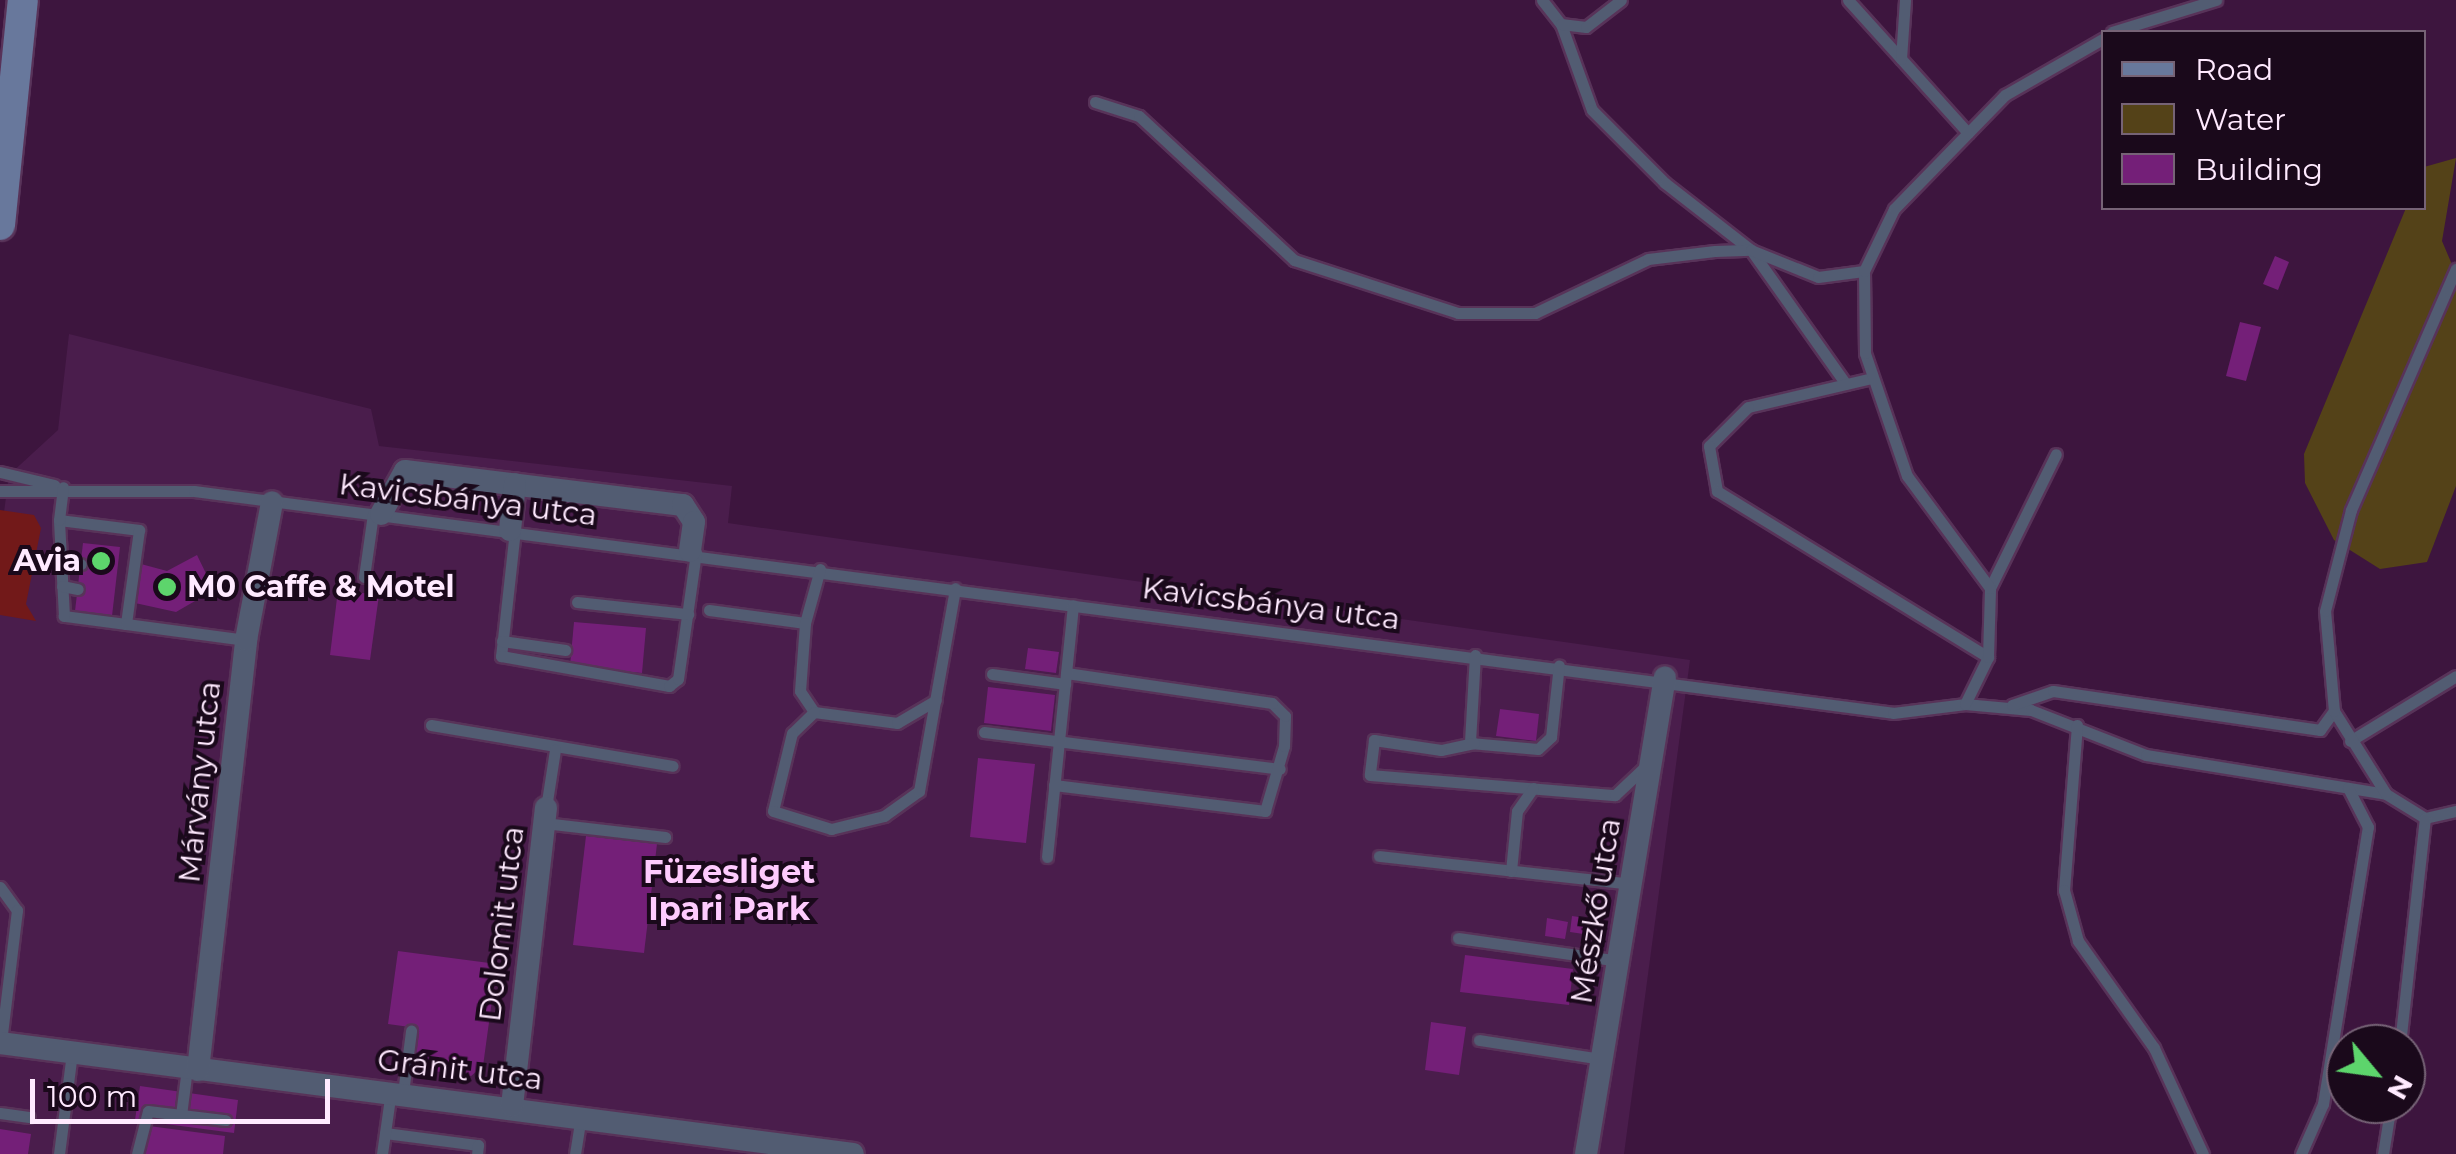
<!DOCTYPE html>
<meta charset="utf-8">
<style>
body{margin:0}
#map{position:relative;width:2456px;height:1154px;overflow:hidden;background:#3d153e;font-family:Montserrat,sans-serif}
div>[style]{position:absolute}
.built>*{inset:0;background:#4a1d4c}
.green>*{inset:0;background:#721919}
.water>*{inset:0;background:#544218}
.building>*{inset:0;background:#741f78}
.roads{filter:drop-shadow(2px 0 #583359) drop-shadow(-2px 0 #583359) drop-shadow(0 2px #583359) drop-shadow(0 -2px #583359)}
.lane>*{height:11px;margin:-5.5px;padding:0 5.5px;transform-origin:5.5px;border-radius:5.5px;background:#525c72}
.street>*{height:22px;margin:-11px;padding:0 11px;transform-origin:11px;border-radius:11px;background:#525c72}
.secondary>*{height:30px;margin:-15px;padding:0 15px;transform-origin:15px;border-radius:15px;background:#68789c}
.dots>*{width:28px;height:28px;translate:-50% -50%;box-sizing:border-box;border:5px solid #1a091b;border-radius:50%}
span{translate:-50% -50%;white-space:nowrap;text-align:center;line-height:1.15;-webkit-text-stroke:8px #1a091b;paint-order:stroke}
.street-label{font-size:30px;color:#ffeaff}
.poi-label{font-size:30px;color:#ffeaff;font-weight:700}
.right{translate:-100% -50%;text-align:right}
.left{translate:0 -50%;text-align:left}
.neighbourhood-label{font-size:32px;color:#fecbfe;font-weight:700}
.legend{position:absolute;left:2101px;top:30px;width:325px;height:180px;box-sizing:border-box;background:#1a091b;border:2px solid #766376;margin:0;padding:12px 18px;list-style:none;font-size:30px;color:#ffeaff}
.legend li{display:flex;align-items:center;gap:20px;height:50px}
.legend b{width:50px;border:2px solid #766376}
.north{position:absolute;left:2326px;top:1024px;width:100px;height:100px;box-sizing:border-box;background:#1a091b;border:2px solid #766376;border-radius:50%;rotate:119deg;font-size:28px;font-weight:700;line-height:40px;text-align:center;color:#ffeaff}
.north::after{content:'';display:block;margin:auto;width:35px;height:45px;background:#5dd56c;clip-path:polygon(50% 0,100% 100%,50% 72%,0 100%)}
.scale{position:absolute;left:30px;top:1079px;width:300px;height:45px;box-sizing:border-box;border:5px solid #ffeaff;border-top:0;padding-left:12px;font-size:30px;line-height:35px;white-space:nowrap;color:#ffeaff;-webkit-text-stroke:8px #1a091b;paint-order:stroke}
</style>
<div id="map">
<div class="built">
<div style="clip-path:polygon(69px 334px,371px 409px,379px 446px,732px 486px,728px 523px,1690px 660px,1624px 1154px,0 1154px,0 542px,9px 475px,58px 430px)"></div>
</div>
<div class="green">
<div style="clip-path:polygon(0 510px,34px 515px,41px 528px,26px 604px,36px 621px,0 615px)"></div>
</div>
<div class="water">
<div style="clip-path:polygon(2456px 158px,2442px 241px,2456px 274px,2456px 486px,2427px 562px,2380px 569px,2334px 540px,2305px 483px,2304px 454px,2406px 208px,2424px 208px,2424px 167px)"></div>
</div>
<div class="building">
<div style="clip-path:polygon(2275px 256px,2289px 262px,2278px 290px,2263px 284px)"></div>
<div style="clip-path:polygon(2240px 322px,2261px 327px,2246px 381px,2226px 376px)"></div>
<div style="clip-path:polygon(83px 543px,120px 547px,112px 616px,75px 611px)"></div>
<div style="clip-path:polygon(197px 555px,214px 590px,176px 612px,135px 603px,141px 564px,167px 571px)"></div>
<div style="clip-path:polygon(338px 590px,379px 595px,370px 660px,330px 655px)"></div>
<div style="clip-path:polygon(574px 622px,646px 628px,642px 673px,570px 666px)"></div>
<div style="clip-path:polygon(1028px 648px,1059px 652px,1056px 673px,1025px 669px)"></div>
<div style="clip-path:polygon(988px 687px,1055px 695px,1051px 731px,984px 723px)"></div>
<div style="clip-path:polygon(1500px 709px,1539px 714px,1536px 741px,1496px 736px)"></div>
<div style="clip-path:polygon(978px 758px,1035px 764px,1026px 843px,970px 837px)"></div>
<div style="clip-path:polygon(586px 836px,657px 844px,644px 953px,573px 945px)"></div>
<div style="clip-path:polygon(1572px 916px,1593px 919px,1590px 935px,1570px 932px)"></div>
<div style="clip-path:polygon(1547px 918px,1568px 922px,1565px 939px,1545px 936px)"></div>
<div style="clip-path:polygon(398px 951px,497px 964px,483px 1066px,471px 1076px,411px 1068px,417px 1028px,388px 1024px)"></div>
<div style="clip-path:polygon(1465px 955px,1573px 969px,1569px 1005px,1460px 992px)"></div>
<div style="clip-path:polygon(1431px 1022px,1466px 1027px,1459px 1075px,1425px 1070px)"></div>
<div style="clip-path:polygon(140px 1086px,238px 1100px,234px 1133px,135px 1120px)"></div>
<div style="clip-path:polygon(149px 1126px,225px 1136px,223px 1154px,145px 1154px)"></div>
<div style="clip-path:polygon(0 1129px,31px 1134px,28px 1154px,0 1154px)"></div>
</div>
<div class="roads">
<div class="lane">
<div style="left:1542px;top:0;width:31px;rotate:52deg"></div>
<div style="left:1561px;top:24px;width:91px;rotate:70.2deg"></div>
<div style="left:1592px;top:110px;width:103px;rotate:45deg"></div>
<div style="left:1665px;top:183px;width:109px;rotate:37.9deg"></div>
<div style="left:1751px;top:250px;width:164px;rotate:54.7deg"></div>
<div style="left:1848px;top:0;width:179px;rotate:47.9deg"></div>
<div style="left:1561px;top:24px;width:25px;rotate:7deg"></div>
<div style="left:1586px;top:27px;width:44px;rotate:-37.6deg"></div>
<div style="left:2112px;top:32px;width:109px;rotate:-17.1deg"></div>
<div style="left:1901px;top:59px;width:59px;rotate:-86.1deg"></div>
<div style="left:1095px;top:102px;width:46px;rotate:17.7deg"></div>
<div style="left:1139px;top:116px;width:212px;rotate:42.9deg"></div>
<div style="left:1294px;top:260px;width:172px;rotate:17.9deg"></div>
<div style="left:1458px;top:313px;width:77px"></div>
<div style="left:1535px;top:313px;width:125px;rotate:-25.5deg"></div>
<div style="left:1648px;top:259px;width:67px;rotate:-6.8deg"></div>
<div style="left:1715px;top:251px;width:36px;rotate:-2deg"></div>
<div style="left:1751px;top:250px;width:72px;rotate:21.9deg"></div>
<div style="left:1818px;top:277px;width:46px;rotate:-7.4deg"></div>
<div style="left:1872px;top:378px;width:127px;rotate:166.8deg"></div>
<div style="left:1748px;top:407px;width:55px;rotate:135deg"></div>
<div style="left:1709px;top:446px;width:46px;rotate:79.9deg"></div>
<div style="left:1717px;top:491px;width:318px;rotate:31.5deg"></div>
<div style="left:0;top:472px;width:56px;rotate:13.5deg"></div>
<div style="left:0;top:491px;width:194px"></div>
<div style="left:194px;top:491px;width:1713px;rotate:7.44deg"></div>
<div style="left:1893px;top:713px;width:73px;rotate:-7.1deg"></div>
<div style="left:1965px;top:704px;width:66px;rotate:5.2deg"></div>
<div style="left:2031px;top:710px;width:123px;rotate:21.4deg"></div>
<div style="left:2146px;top:755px;width:243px;rotate:9.2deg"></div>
<div style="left:2386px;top:794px;width:46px;rotate:31.6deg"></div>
<div style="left:2425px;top:818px;width:32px;rotate:-13deg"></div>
<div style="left:59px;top:520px;width:81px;rotate:7.1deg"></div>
<div style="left:139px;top:530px;width:95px;rotate:97.9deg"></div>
<div style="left:126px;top:624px;width:63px;rotate:-172.6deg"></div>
<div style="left:64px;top:616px;width:96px;rotate:-93deg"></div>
<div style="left:59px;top:520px;width:33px;rotate:-83deg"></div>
<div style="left:515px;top:530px;width:127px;rotate:96.3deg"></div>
<div style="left:501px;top:656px;width:171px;rotate:10.1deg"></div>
<div style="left:669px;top:686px;width:11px;rotate:-38deg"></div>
<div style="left:678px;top:679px;width:128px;rotate:-81.9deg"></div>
<div style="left:61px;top:561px;width:20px;rotate:9deg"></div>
<div style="left:364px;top:577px;width:64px;rotate:-81.9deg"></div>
<div style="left:62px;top:586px;width:16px;rotate:11deg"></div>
<div style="left:1990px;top:588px;width:149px;rotate:-63.8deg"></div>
<div style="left:577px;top:602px;width:112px;rotate:6.2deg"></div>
<div style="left:709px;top:610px;width:97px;rotate:7.7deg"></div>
<div style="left:805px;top:623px;width:56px;rotate:-74.5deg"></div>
<div style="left:805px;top:623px;width:68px;rotate:94.2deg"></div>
<div style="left:800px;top:691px;width:25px;rotate:56deg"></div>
<div style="left:814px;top:712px;width:84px;rotate:7.5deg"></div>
<div style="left:897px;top:723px;width:45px;rotate:-30.5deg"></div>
<div style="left:126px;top:624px;width:121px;rotate:7.6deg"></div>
<div style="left:502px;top:641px;width:64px;rotate:8.1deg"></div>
<div style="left:1475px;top:655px;width:88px;rotate:93.3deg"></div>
<div style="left:1470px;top:743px;width:68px;rotate:5deg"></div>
<div style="left:1538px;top:749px;width:18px;rotate:-43deg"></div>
<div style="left:1551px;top:737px;width:72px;rotate:-83.7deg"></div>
<div style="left:992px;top:674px;width:74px;rotate:7.8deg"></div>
<div style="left:1965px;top:704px;width:52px;rotate:-63.9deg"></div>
<div style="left:1988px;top:657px;width:69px;rotate:-88.3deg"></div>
<div style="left:1990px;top:588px;width:139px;rotate:-126.5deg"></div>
<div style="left:1907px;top:476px;width:130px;rotate:-108.9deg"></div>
<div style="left:1865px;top:353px;width:82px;rotate:-90.7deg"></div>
<div style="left:1864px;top:271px;width:69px;rotate:-64.2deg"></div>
<div style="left:1894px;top:209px;width:159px;rotate:-45.8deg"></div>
<div style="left:2005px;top:95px;width:114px;rotate:-29.9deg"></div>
<div style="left:2012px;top:705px;width:43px;rotate:-18.9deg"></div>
<div style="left:2053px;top:691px;width:270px;rotate:8.3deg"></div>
<div style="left:2320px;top:730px;width:24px;rotate:-54deg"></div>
<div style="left:814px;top:712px;width:30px;rotate:136deg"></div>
<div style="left:792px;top:733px;width:80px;rotate:103.7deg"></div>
<div style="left:773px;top:811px;width:61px;rotate:17.2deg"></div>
<div style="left:831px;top:829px;width:55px;rotate:-13.8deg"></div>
<div style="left:884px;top:816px;width:43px;rotate:-35.5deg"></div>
<div style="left:919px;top:791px;width:206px;rotate:-79.9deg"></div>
<div style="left:431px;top:725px;width:245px;rotate:9.6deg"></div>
<div style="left:2077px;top:725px;width:166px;rotate:94.5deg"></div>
<div style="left:2064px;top:890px;width:53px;rotate:74.6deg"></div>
<div style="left:2078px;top:941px;width:131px;rotate:54.6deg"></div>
<div style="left:2154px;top:1048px;width:117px;rotate:65.2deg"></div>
<div style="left:984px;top:732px;width:298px;rotate:7.1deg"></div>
<div style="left:2350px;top:741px;width:124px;rotate:-31.5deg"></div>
<div style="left:1474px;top:743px;width:34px;rotate:168deg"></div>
<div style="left:1441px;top:750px;width:68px;rotate:-171.5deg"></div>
<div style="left:1374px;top:740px;width:35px;rotate:97deg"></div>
<div style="left:1370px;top:775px;width:246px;rotate:4.7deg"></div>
<div style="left:1615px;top:795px;width:44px;rotate:-43.2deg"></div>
<div style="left:1054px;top:785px;width:213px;rotate:7deg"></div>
<div style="left:1265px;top:811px;width:68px;rotate:-73.7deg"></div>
<div style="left:1284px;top:746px;width:30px;rotate:-88deg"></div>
<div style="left:1285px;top:716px;width:18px;rotate:-135deg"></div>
<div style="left:1272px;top:703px;width:208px;rotate:-171.7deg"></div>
<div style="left:2386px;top:794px;width:98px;rotate:-122.1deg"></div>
<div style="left:2334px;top:711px;width:100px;rotate:-95.1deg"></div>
<div style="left:2325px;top:611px;width:104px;rotate:-75.6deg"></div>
<div style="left:2351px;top:510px;width:263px;rotate:-66.5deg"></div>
<div style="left:546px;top:808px;width:59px;rotate:-81.2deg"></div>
<div style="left:544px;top:823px;width:122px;rotate:6.6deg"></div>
<div style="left:1379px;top:856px;width:254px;rotate:6.3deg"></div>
<div style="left:1047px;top:857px;width:253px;rotate:-84.1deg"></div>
<div style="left:1511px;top:871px;width:60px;rotate:-84.3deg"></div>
<div style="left:1517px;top:811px;width:28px;rotate:-55deg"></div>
<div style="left:0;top:887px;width:29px;rotate:54deg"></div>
<div style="left:17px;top:910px;width:134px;rotate:96.9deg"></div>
<div style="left:1458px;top:938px;width:163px;rotate:8.1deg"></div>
<div style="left:1479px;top:1040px;width:124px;rotate:8.8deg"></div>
<div style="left:2400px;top:1044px;width:227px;rotate:-83.7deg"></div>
<div style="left:403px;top:1093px;width:63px;rotate:-82.6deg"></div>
<div style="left:0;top:1113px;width:29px;rotate:8deg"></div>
<div style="left:181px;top:1115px;width:47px;rotate:-82.7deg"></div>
<div style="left:385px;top:1133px;width:94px;rotate:7.4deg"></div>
<div style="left:478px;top:1145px;width:9px;rotate:96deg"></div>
<div style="left:59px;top:1154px;width:102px;rotate:-82.7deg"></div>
<div style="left:137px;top:1154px;width:44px;rotate:-75.7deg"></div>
<div style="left:148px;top:1111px;width:78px;rotate:6.7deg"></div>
<div style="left:382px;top:1154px;width:64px;rotate:-81.9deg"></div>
<div style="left:575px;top:1154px;width:38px;rotate:-81deg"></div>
<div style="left:2301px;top:1154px;width:55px;rotate:-66.3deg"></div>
<div style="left:2323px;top:1104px;width:281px;rotate:-80.8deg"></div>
<div style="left:2368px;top:827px;width:44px;rotate:-117.1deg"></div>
<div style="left:2383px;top:1154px;width:51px;rotate:-80.9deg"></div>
</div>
<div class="street">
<div style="left:381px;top:514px;width:49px;rotate:-60.8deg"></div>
<div style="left:405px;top:471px;width:280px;rotate:7deg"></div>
<div style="left:683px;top:505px;width:20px;rotate:57deg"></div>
<div style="left:694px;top:522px;width:29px;rotate:98deg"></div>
<div style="left:510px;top:530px;width:46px;rotate:-83.8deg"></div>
<div style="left:0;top:1043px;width:860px;rotate:7.41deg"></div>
<div style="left:198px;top:1070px;width:433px;rotate:-83.6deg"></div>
<div style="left:246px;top:640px;width:140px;rotate:-79.3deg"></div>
<div style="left:512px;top:1106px;width:300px;rotate:-83.5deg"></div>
<div style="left:1586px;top:1154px;width:483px;rotate:-80.6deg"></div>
</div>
<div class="secondary">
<div style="left:0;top:225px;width:226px;rotate:-84.2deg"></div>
</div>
</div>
<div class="dots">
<div style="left:101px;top:561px;background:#5dd56c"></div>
<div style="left:167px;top:587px;background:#5dd56c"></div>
</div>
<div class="street-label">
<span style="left:468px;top:500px;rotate:7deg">Kavicsbánya utca</span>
<span style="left:1271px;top:604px;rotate:7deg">Kavicsbánya utca</span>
<span style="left:200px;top:782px;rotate:-84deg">Márvány utca</span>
<span style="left:1596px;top:911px;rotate:-81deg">Mészkő utca</span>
<span style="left:502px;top:924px;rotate:-83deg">Dolomit utca</span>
<span style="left:460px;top:1070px;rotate:7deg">Gránit utca</span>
</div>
<div class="poi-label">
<span class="right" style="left:81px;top:561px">Avia</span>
<span class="left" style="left:187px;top:587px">M0 Caffe &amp; Motel</span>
</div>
<div class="neighbourhood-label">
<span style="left:729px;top:891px">Füzesliget<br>Ipari Park</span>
</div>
<ul class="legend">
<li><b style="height:12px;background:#68789c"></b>Road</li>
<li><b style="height:28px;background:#544218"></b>Water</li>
<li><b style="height:28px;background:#741f78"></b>Building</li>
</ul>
<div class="north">N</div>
<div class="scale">100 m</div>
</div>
